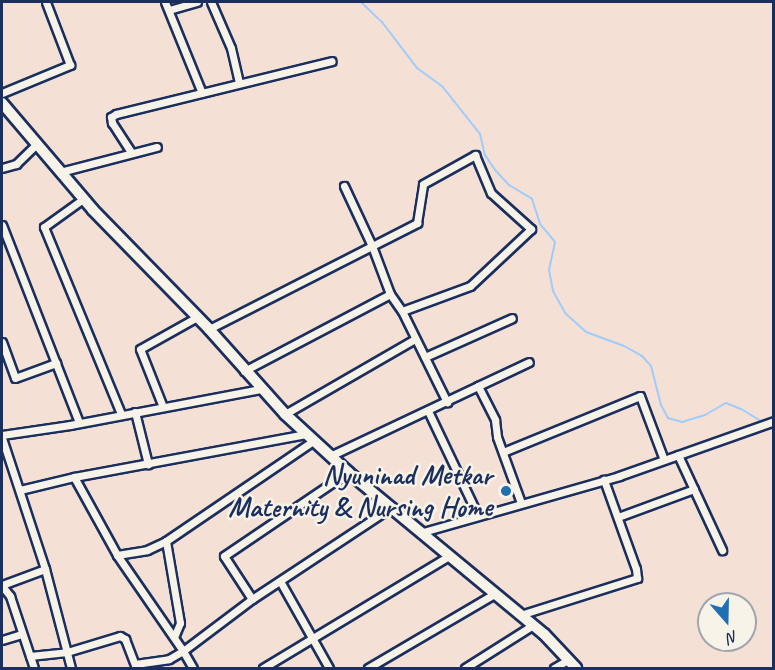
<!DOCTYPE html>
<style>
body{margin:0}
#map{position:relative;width:775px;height:670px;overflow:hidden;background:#f4e0d5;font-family:Caveat,sans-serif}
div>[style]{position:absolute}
.stream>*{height:2px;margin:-1px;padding:0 1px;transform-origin:1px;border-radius:1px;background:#a0ccfa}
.roads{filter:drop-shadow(2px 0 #1b2f5e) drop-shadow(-2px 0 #1b2f5e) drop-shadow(0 2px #1b2f5e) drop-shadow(0 -2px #1b2f5e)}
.minor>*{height:7px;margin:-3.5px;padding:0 3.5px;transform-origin:3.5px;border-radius:3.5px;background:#f7f3e8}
.secondary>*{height:10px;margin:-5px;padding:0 5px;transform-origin:5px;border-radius:5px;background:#f7f3e8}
.dots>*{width:16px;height:16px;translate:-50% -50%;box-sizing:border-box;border:3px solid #f7f3e8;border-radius:50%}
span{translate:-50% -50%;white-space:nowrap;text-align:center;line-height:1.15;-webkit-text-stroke:5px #f7f3e8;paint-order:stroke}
.poi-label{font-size:28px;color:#1b2f5e;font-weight:700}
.right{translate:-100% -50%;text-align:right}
.frame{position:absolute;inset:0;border:3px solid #1b2f5e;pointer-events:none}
.north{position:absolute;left:697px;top:592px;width:60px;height:60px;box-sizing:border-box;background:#f7f3e8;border:2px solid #9fa5b1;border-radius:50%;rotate:160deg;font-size:16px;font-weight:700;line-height:24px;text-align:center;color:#1b2f5e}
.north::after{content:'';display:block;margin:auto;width:21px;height:27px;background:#1f6fb2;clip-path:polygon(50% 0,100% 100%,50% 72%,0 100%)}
</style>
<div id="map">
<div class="stream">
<div style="left:361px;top:2px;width:29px;rotate:44deg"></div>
<div style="left:382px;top:22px;width:58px;rotate:52.7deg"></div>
<div style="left:417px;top:68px;width:31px;rotate:36deg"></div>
<div style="left:442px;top:86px;width:61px;rotate:51.6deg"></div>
<div style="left:480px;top:134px;width:22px;rotate:77deg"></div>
<div style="left:485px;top:155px;width:18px;rotate:56deg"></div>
<div style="left:495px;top:170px;width:21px;rotate:47deg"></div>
<div style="left:509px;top:185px;width:27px;rotate:31deg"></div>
<div style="left:532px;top:199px;width:26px;rotate:72deg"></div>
<div style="left:540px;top:224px;width:23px;rotate:50deg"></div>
<div style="left:555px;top:242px;width:29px;rotate:102deg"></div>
<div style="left:549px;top:270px;width:21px;rotate:79deg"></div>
<div style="left:553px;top:291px;width:25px;rotate:61deg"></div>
<div style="left:565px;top:313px;width:28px;rotate:42deg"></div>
<div style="left:586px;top:332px;width:40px;rotate:20.2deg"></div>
<div style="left:624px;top:346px;width:21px;rotate:29deg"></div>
<div style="left:642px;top:356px;width:13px;rotate:48deg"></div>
<div style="left:651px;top:366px;width:40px;rotate:75.6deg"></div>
<div style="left:661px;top:405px;width:15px;rotate:62deg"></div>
<div style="left:668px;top:418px;width:15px;rotate:16deg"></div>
<div style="left:682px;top:422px;width:24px;rotate:-17deg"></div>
<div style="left:705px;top:415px;width:24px;rotate:-30deg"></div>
<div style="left:726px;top:403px;width:16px;rotate:22deg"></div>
<div style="left:741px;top:409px;width:27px;rotate:31deg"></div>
<div style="left:769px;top:426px;width:6px;rotate:39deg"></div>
</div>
<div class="roads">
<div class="minor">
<div style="left:165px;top:2px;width:98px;rotate:67.9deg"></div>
<div style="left:211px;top:2px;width:50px;rotate:66.5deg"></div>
<div style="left:231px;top:48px;width:35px;rotate:77deg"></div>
<div style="left:169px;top:10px;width:29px;rotate:-16deg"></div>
<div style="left:2px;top:93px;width:74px;rotate:-22.4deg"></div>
<div style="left:70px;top:65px;width:67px;rotate:-110.9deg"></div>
<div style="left:131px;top:152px;width:35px;rotate:-123deg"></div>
<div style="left:112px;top:123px;width:6px;rotate:-99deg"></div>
<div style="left:111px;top:117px;width:6px;rotate:-31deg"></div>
<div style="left:116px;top:114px;width:222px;rotate:-13.8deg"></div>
<div style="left:2px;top:168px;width:15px;rotate:-16deg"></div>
<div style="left:16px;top:164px;width:29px;rotate:-44deg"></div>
<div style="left:60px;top:172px;width:100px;rotate:-14.5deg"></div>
<div style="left:344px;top:186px;width:66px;rotate:65deg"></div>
<div style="left:372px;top:246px;width:51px;rotate:-27.1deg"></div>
<div style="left:417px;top:223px;width:39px;rotate:-81deg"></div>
<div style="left:423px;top:184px;width:60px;rotate:-29.1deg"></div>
<div style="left:475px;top:155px;width:41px;rotate:67.2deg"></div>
<div style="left:491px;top:193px;width:54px;rotate:42deg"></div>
<div style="left:531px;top:229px;width:83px;rotate:136.9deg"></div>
<div style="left:470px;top:286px;width:72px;rotate:159.8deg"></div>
<div style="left:83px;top:199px;width:48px;rotate:144.3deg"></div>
<div style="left:44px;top:227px;width:202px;rotate:67.6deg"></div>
<div style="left:2px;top:225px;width:212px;rotate:68.7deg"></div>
<div style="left:209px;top:329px;width:183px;rotate:-27deg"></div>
<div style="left:372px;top:246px;width:51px;rotate:69.4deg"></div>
<div style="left:2px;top:342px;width:38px;rotate:70deg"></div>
<div style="left:15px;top:378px;width:44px;rotate:-20.1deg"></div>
<div style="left:425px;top:357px;width:95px;rotate:-24.1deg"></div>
<div style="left:244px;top:371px;width:165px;rotate:-27.8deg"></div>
<div style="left:390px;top:294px;width:21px;rotate:55deg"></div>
<div style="left:402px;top:311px;width:102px;rotate:63.7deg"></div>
<div style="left:478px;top:386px;width:56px;rotate:-25.2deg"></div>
<div style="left:163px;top:407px;width:62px;rotate:-111.6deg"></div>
<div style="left:140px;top:349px;width:65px;rotate:-29.3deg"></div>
<div style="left:428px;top:411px;width:116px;rotate:64.5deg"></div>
<div style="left:135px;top:412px;width:54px;rotate:76deg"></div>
<div style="left:285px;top:414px;width:150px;rotate:-30deg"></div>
<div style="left:2px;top:435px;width:69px;rotate:-8.4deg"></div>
<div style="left:70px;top:425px;width:194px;rotate:-10.7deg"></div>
<div style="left:2px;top:438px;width:138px;rotate:71.8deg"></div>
<div style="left:45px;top:569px;width:102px;rotate:75.3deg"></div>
<div style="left:503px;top:452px;width:148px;rotate:-22.2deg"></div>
<div style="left:640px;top:396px;width:68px;rotate:69.4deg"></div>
<div style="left:678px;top:455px;width:105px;rotate:65.1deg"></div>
<div style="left:330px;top:456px;width:164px;rotate:-25.3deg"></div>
<div style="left:478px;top:386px;width:38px;rotate:63deg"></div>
<div style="left:495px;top:420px;width:17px;rotate:83deg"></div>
<div style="left:497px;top:437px;width:70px;rotate:70deg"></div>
<div style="left:74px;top:477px;width:89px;rotate:61.1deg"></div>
<div style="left:117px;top:555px;width:116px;rotate:55.5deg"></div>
<div style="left:183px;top:651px;width:86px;rotate:-37deg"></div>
<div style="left:252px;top:599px;width:165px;rotate:-33.4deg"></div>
<div style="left:20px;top:490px;width:56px;rotate:-13.5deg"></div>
<div style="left:74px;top:477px;width:236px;rotate:-10.5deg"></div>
<div style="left:618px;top:517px;width:81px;rotate:-20.2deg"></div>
<div style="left:423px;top:532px;width:204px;rotate:-15.9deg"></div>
<div style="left:619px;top:476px;width:164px;rotate:-19.5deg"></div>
<div style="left:166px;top:541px;width:83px;rotate:80.3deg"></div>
<div style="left:180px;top:623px;width:15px;rotate:113deg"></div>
<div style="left:117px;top:555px;width:30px;rotate:-9deg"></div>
<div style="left:147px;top:550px;width:21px;rotate:-25deg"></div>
<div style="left:166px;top:541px;width:178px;rotate:-34.2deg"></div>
<div style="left:280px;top:581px;width:100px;rotate:60.6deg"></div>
<div style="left:2px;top:585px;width:46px;rotate:-20.4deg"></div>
<div style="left:2px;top:586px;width:13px;rotate:51deg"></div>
<div style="left:10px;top:596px;width:63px;rotate:71.6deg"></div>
<div style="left:30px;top:656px;width:37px;rotate:-6deg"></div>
<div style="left:67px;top:652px;width:55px;rotate:-16.8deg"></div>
<div style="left:120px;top:636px;width:6px;rotate:31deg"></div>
<div style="left:125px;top:639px;width:31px;rotate:69deg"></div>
<div style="left:252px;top:599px;width:51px;rotate:-123.1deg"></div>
<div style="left:224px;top:556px;width:150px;rotate:-34.1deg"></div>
<div style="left:520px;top:615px;width:123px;rotate:-17.5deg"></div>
<div style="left:637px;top:578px;width:9px;rotate:-96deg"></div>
<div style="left:636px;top:569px;width:95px;rotate:-109.8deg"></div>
<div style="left:2px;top:640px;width:21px;rotate:-17deg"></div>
<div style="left:30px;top:656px;width:13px;rotate:72deg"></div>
<div style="left:135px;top:664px;width:34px;rotate:-8deg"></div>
<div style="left:169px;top:659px;width:16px;rotate:-30deg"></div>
<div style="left:183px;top:651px;width:20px;rotate:60deg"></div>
<div style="left:263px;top:668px;width:218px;rotate:-31.1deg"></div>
<div style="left:368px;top:668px;width:146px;rotate:-30.4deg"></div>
<div style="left:465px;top:668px;width:80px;rotate:-32.3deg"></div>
<div style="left:554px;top:668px;width:16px;rotate:-30deg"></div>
</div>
<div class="secondary">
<div style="left:2px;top:103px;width:140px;rotate:49.6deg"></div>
<div style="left:93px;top:210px;width:166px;rotate:45.7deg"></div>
<div style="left:209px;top:329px;width:114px;rotate:48.2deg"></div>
<div style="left:285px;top:414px;width:86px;rotate:42.6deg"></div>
<div style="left:348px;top:472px;width:254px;rotate:39.6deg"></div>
<div style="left:544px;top:634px;width:47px;rotate:46.7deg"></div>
</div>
</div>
<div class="dots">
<div style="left:506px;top:491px;background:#1f6fb2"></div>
</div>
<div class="poi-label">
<span class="right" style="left:492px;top:491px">Nyuninad Metkar<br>Maternity &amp; Nursing Home</span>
</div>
<div class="frame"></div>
<div class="north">N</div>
</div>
